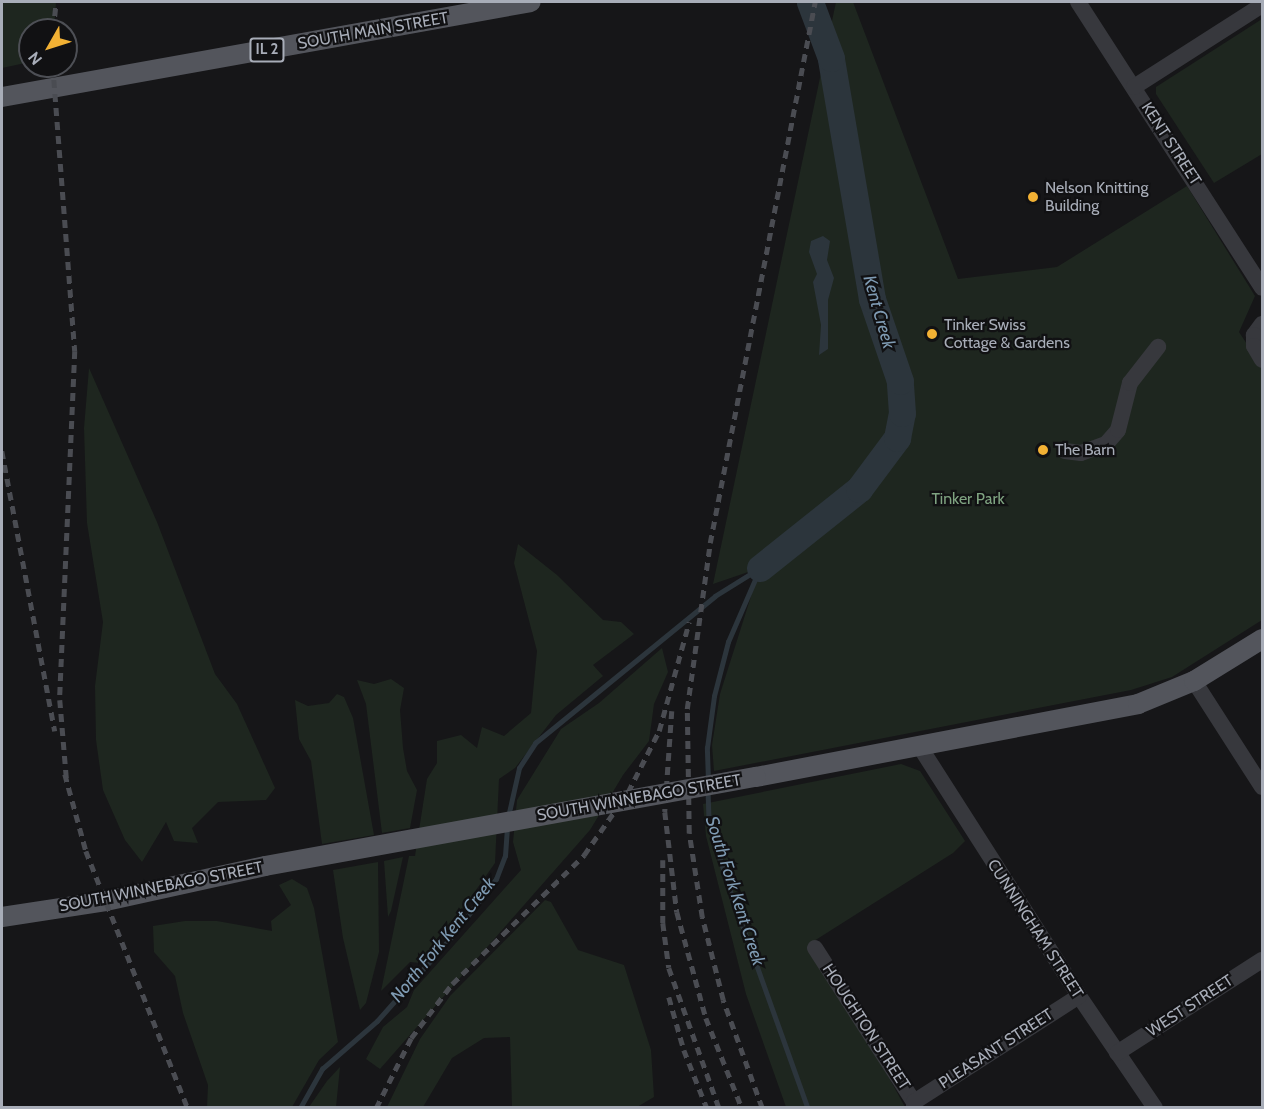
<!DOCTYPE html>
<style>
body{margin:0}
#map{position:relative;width:1264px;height:1109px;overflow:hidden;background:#161618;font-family:Cabin,sans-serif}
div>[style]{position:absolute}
.green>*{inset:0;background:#1e261f}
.water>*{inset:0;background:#2c353c}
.stream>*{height:4.5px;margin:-2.25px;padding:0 2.25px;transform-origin:2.25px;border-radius:2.25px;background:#2c353c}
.river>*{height:27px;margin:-13.5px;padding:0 13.5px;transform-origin:13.5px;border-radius:13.5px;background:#2c353c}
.minor>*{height:16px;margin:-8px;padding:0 8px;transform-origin:8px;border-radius:8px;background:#37383d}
.major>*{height:20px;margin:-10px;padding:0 10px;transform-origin:10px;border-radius:10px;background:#53555c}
.rail>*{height:4.5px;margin-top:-2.25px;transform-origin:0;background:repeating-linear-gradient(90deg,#4a4c52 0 8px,transparent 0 14px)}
.major-bridge>*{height:20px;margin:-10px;padding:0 10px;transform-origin:10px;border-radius:10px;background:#53555c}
.dots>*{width:16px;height:16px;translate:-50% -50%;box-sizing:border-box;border:3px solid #111113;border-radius:50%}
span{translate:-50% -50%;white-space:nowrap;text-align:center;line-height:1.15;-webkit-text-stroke:4.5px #111113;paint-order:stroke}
.shield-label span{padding:2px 4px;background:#111113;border:2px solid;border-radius:4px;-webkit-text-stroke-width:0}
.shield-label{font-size:15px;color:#a8adb8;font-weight:700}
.street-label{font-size:16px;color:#a8adb8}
.poi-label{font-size:16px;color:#a8adb8}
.left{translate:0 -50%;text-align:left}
.park-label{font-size:16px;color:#7fa381}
.water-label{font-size:18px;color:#7f9bb3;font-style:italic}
.frame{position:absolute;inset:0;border:3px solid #a8adb8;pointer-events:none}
.north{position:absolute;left:18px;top:18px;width:60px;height:60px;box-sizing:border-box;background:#111113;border:2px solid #4d4f55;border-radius:50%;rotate:231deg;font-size:16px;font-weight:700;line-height:24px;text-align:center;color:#a8adb8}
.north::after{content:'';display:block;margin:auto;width:21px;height:27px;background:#f2b134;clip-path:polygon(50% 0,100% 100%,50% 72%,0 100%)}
</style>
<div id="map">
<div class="green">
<div style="clip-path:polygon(2px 2px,56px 2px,54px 30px,30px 30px,30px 62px,2px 68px)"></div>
<div style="clip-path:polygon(836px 2px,853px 2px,958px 279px,1057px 267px,1187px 186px,1255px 296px,1239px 332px,1262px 367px,1262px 620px,1172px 677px,1131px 690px,714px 771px,712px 745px,720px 694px,760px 568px,713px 584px)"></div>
<div style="clip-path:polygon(1262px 19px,1262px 154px,1214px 183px,1156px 94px,1156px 87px)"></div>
<div style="clip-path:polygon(89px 368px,157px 522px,215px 674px,237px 704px,275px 788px,266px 800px,218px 802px,192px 828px,198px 843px,174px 841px,166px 822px,142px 862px,125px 840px,103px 790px,96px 740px,95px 686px,103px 622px,87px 523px,84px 428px)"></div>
<div style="clip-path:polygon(518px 544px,557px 575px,603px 620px,621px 622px,634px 634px,593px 665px,603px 676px,556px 715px,515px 768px,499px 779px,495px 863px,438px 944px,420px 963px,410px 962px,381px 991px,409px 856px,415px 856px,427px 779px,437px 763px,437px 741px,461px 735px,477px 748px,482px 727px,504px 736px,531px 713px,537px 651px,514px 563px)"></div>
<div style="clip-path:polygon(662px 648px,668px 672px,654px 704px,649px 741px,623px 775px,590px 830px,380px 1069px,366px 1059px,383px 1027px,407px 1007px,414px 990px,521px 870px,513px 842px,517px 800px,561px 729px,599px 703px)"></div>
<div style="clip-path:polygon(391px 679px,404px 688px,400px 710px,403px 748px,407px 771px,417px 790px,410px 828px,382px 833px,366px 704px,357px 680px,374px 684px)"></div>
<div style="clip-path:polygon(337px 694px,344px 697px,353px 718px,374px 835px,322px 844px,311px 761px,299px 739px,295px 700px,308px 706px,329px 703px)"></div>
<div style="clip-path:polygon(901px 764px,920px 771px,965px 841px,953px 853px,814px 941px,905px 1107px,786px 1107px,746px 994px,706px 836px,703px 804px)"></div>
<div style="clip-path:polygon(403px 857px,391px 911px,388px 917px,384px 861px)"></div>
<div style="clip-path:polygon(378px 862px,379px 952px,366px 1003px,360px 1010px,343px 938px,333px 870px)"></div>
<div style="clip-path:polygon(292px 879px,307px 888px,314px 908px,338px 1042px,319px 1060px,292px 1107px,207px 1107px,208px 1085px,183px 1013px,175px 976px,154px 952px,153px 926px,185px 921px,217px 921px,272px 931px,271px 921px,291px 905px,279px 885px)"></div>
<div style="clip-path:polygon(545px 900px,551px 902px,578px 950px,624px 965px,651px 1050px,654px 1097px,637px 1107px,512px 1107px,510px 1037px,484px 1038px,452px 1058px,423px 1107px,387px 1107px,420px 1039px,450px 996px)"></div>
<div style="clip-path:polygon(340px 1067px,336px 1107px,309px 1107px,327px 1081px)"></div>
</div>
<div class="water">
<div style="clip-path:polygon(823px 236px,830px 241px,827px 260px,834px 278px,828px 300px,828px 349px,819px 355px,821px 325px,813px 282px,817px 274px,809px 252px,811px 241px)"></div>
</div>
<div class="stream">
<div style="left:708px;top:781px;width:33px;rotate:-92deg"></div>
<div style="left:707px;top:748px;width:52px;rotate:-82.3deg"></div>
<div style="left:714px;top:696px;width:56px;rotate:-75.5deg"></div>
<div style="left:728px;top:642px;width:81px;rotate:-66.6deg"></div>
<div style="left:708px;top:790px;width:33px;rotate:88deg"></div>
<div style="left:709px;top:823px;width:77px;rotate:72.5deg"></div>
<div style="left:732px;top:896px;width:225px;rotate:70.3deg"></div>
<div style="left:508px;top:817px;width:50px;rotate:-77.3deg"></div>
<div style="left:519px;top:768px;width:30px;rotate:-57deg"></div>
<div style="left:535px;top:743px;width:232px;rotate:-39.2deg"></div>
<div style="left:715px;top:596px;width:53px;rotate:-31.9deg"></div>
<div style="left:300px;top:1108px;width:45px;rotate:-60.6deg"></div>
<div style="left:322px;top:1069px;width:73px;rotate:-41.1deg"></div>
<div style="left:377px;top:1021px;width:108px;rotate:-48.4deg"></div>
<div style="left:449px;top:940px;width:77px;rotate:-52.4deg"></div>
<div style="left:496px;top:879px;width:25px;rotate:-69deg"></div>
<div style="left:505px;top:856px;width:30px;rotate:-86deg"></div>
</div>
<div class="river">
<div style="left:760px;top:568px;width:127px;rotate:-38.6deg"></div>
<div style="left:859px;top:489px;width:64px;rotate:-53.3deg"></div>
<div style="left:897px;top:438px;width:25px;rotate:-79deg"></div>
<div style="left:902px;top:413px;width:32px;rotate:-94deg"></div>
<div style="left:900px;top:381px;width:87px;rotate:-108.9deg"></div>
<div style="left:872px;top:299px;width:244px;rotate:-99.7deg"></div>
<div style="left:831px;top:58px;width:60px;rotate:-110.6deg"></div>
</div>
<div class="minor">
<div style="left:1078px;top:2px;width:340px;rotate:57.2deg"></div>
<div style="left:1134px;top:87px;width:152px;rotate:-32.6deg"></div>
<div style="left:1262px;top:324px;width:14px;rotate:126deg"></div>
<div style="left:1254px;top:335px;width:11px;rotate:90deg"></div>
<div style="left:1254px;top:346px;width:16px;rotate:60deg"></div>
<div style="left:1065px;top:451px;width:16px;rotate:7deg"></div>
<div style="left:1081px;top:453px;width:27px;rotate:-20deg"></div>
<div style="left:1106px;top:444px;width:18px;rotate:-49deg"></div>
<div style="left:1118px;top:430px;width:49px;rotate:-75.7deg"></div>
<div style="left:1130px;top:383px;width:46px;rotate:-52.1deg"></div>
<div style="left:1194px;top:681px;width:126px;rotate:57.3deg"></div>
<div style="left:920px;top:747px;width:295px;rotate:57.4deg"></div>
<div style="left:1079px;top:996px;width:135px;rotate:55.8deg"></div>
<div style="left:815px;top:948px;width:183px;rotate:57.3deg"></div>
<div style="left:914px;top:1102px;width:6px;rotate:90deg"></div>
<div style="left:1117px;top:1053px;width:172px;rotate:-32.7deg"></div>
<div style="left:914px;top:1102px;width:196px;rotate:-32.7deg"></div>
</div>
<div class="major">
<div style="left:2px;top:97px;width:537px;rotate:-10.18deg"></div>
<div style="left:756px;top:777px;width:389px;rotate:-10.8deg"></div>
<div style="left:1138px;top:704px;width:61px;rotate:-22.3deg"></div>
<div style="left:1194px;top:681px;width:80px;rotate:-31.7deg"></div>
<div style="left:2px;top:917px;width:105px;rotate:-8.7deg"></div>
<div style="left:106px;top:901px;width:163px;rotate:-12.4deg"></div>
</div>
<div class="rail">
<div style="left:53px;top:30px;width:28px;rotate:-84deg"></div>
<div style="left:53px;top:66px;width:286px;rotate:85.6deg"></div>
<div style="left:75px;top:351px;width:349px;rotate:92.5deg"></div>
<div style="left:60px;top:700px;width:83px;rotate:85.2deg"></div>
<div style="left:2px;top:451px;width:285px;rotate:79.3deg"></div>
<div style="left:672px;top:711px;width:101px;rotate:94deg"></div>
<div style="left:665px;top:812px;width:101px;rotate:83.2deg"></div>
<div style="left:677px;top:912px;width:110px;rotate:74.7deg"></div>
<div style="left:706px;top:1018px;width:97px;rotate:68.2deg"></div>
<div style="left:65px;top:774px;width:80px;rotate:74.7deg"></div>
<div style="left:86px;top:851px;width:277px;rotate:68.4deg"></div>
<div style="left:663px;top:860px;width:63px;rotate:90deg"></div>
<div style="left:663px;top:923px;width:45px;rotate:82.4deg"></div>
<div style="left:669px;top:968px;width:149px;rotate:70.3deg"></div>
<div style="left:669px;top:997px;width:55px;rotate:74.2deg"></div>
<div style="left:684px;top:1050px;width:62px;rotate:68.4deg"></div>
<div style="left:376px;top:1108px;width:78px;rotate:-63.4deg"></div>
<div style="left:411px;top:1038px;width:68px;rotate:-52.8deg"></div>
<div style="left:452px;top:984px;width:185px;rotate:-44.3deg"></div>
<div style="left:584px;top:855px;width:77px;rotate:-55.1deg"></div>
<div style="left:628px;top:792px;width:68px;rotate:-63.1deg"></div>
<div style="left:659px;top:731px;width:113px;rotate:-74.6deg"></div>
<div style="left:762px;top:1108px;width:115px;rotate:-109.9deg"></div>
<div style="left:723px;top:1000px;width:86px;rotate:-104.2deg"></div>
<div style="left:702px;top:917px;width:85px;rotate:-98.8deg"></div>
<div style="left:689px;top:833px;width:124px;rotate:-90.9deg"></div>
<div style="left:687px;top:709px;width:168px;rotate:-82.1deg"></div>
<div style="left:710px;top:543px;width:551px;rotate:-79.02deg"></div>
</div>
<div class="major-bridge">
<div style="left:265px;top:866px;width:499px;rotate:-10.3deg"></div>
</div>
<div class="dots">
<div style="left:1033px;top:197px;background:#f2b134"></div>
<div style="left:932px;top:334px;background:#f2b134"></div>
<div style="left:1043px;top:450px;background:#f2b134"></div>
</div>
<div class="shield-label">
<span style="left:267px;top:50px">IL 2</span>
</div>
<div class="street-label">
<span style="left:373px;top:31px;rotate:-10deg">SOUTH MAIN STREET</span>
<span style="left:1171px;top:144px;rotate:57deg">KENT STREET</span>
<span style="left:639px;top:798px;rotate:-10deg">SOUTH WINNEBAGO STREET</span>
<span style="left:161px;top:887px;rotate:-11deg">SOUTH WINNEBAGO STREET</span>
<span style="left:1035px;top:929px;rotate:57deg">CUNNINGHAM STREET</span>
<span style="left:1190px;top:1006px;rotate:-33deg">WEST STREET</span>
<span style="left:866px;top:1027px;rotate:57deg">HOUGHTON STREET</span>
<span style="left:996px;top:1049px;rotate:-33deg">PLEASANT STREET</span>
</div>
<div class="poi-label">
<span class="left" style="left:1045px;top:197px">Nelson Knitting<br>Building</span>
<span class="left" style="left:944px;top:334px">Tinker Swiss<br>Cottage &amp; Gardens</span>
<span class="left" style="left:1055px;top:450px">The Barn</span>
</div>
<div class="park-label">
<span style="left:968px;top:499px">Tinker Park</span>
</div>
<div class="water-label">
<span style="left:879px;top:312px;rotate:74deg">Kent Creek</span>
<span style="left:735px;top:891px;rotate:72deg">South Fork Kent Creek</span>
<span style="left:443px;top:940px;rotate:-51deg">North Fork Kent Creek</span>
</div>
<div class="frame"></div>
<div class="north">N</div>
</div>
